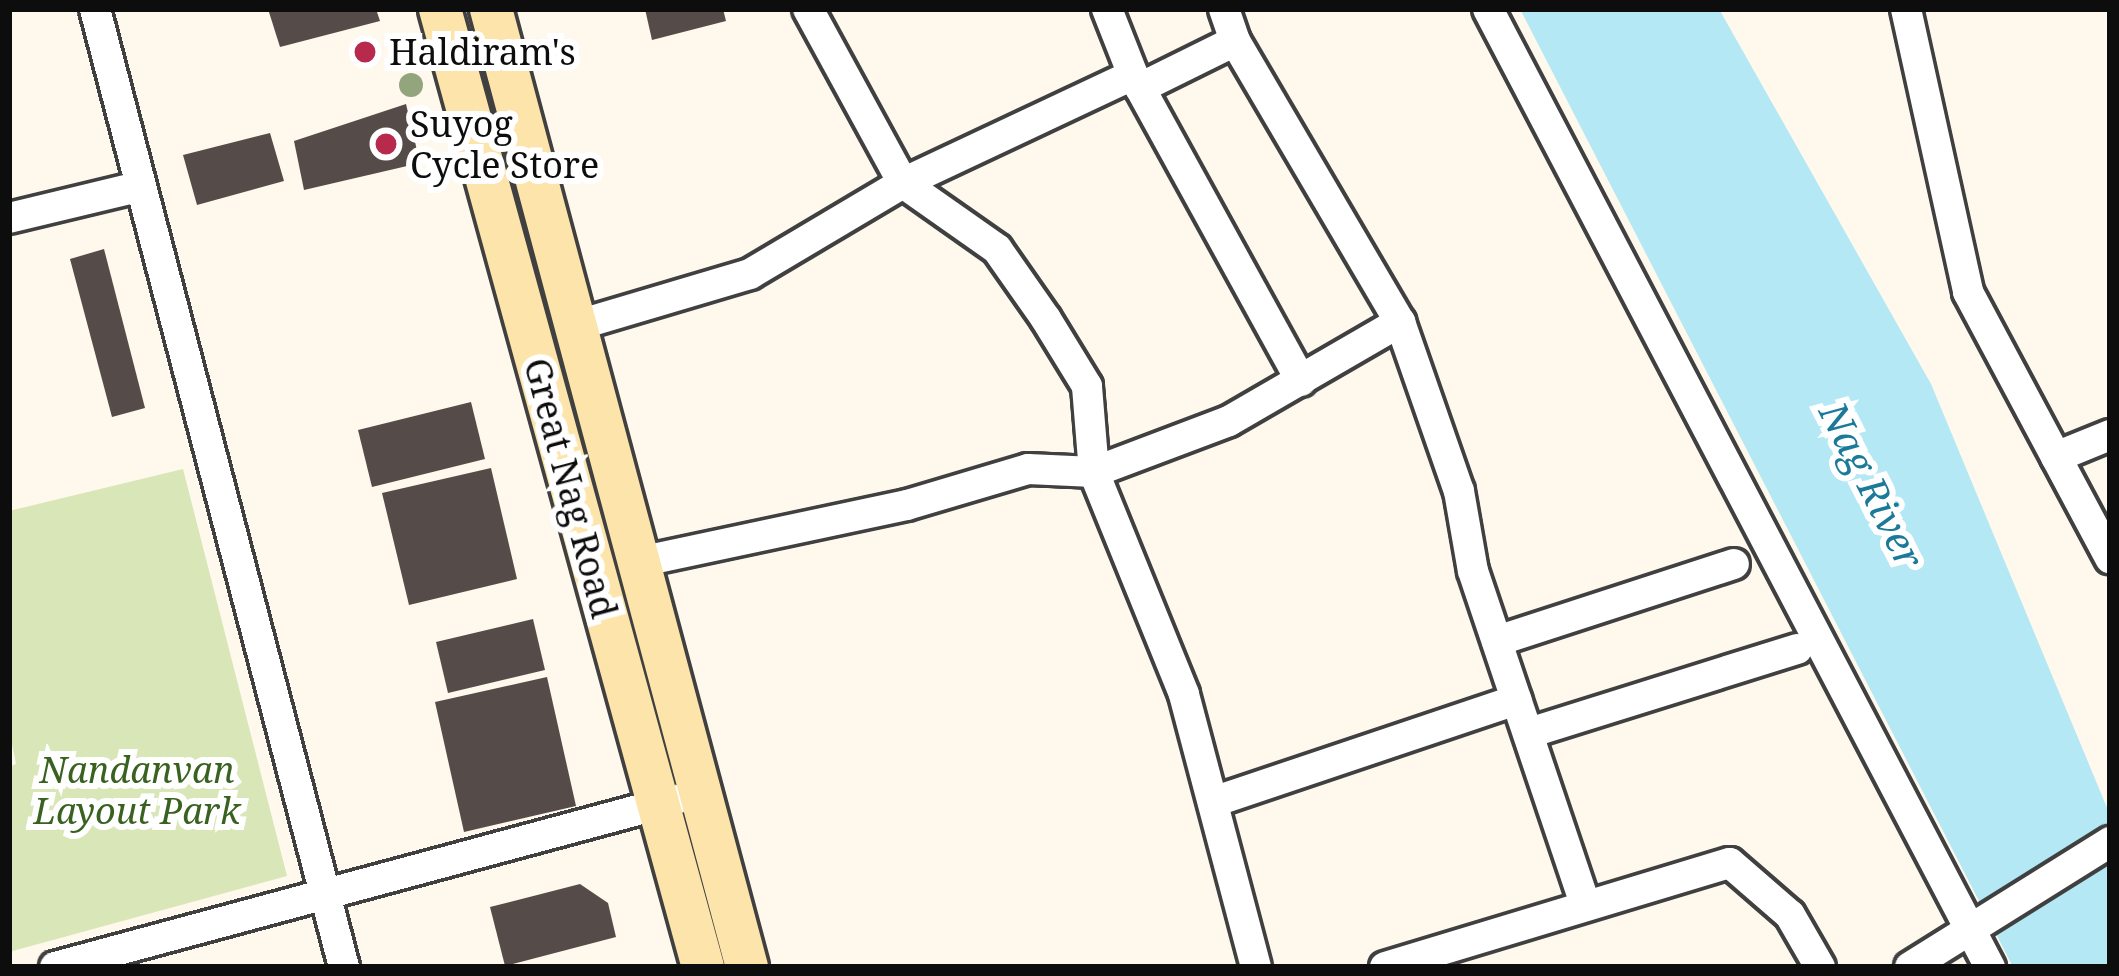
<!DOCTYPE html>
<style>
body{margin:0}
#map{position:relative;width:2119px;height:976px;overflow:hidden;background:#fef8ed;font-family:"Noto Serif",serif}
div>[style]{position:absolute}
.green>*{inset:0;background:#d9e7b8}
.water>*{inset:0;background:#b3e8f4}
.building>*{inset:0;background:#554c49}
.roads{filter:drop-shadow(3px 0 #404040) drop-shadow(-3px 0 #404040) drop-shadow(0 3px #404040) drop-shadow(0 -3px #404040)}
.minor>*{height:30px;margin:-15px;padding:0 15px;transform-origin:15px;border-radius:15px;background:#fff}
.secondary>*{height:42px;margin:-21px;padding:0 21px;transform-origin:21px;border-radius:21px;background:#fce4aa}
.trees>*{width:24px;height:24px;margin:-12px;border-radius:50%;background:#92a57c}
.dots>*{width:33px;height:33px;translate:-50% -50%;box-sizing:border-box;border:6px solid #fff;border-radius:50%}
span{translate:-50% -50%;white-space:nowrap;text-align:center;line-height:1.15;-webkit-text-stroke:12px #fff;paint-order:stroke}
.poi-label{font-size:36px;color:#0d0d0d}
.left{translate:0 -50%;text-align:left}
.street-label{font-size:36px;color:#0d0d0d}
.park-label{font-size:36px;color:#396120;font-style:italic}
.water-label{font-size:39px;color:#1b7a99;font-style:italic}
.frame{position:absolute;inset:0;border:12px solid #0d0d0d;pointer-events:none}
</style>
<div id="map">
<div class="green">
<div style="clip-path:polygon(183px 469px,287px 876px,9px 952px,9px 767px,16px 764px,9px 729px,9px 511px)"></div>
</div>
<div class="water">
<div style="clip-path:polygon(1520px 9px,1719px 9px,1931px 384px,2110px 815px,2110px 967px,2013px 967px)"></div>
</div>
<div class="building">
<div style="clip-path:polygon(268px 9px,376px 9px,380px 21px,280px 47px)"></div>
<div style="clip-path:polygon(645px 9px,723px 9px,726px 21px,652px 40px)"></div>
<div style="clip-path:polygon(406px 104px,420px 163px,304px 190px,294px 141px)"></div>
<div style="clip-path:polygon(270px 133px,284px 181px,197px 205px,183px 155px)"></div>
<div style="clip-path:polygon(104px 249px,145px 408px,112px 417px,70px 259px)"></div>
<div style="clip-path:polygon(471px 402px,485px 459px,372px 487px,358px 430px)"></div>
<div style="clip-path:polygon(491px 468px,517px 579px,409px 605px,382px 493px)"></div>
<div style="clip-path:polygon(533px 619px,545px 670px,448px 693px,436px 642px)"></div>
<div style="clip-path:polygon(547px 677px,576px 806px,464px 832px,435px 702px)"></div>
<div style="clip-path:polygon(580px 884px,608px 903px,616px 937px,505px 966px,490px 907px)"></div>
</div>
<div class="roads">
<div class="minor">
<div style="left:95px;top:9px;width:990px;rotate:75.43deg"></div>
<div style="left:1107px;top:9px;width:71px;rotate:68.5deg"></div>
<div style="left:1224px;top:9px;width:34px;rotate:71deg"></div>
<div style="left:1488px;top:9px;width:1082px;rotate:62.35deg"></div>
<div style="left:1906px;top:9px;width:290px;rotate:77.6deg"></div>
<div style="left:1968px;top:292px;width:302px;rotate:61.9deg"></div>
<div style="left:1140px;top:88px;width:106px;rotate:-26.3deg"></div>
<div style="left:1235px;top:41px;width:326px;rotate:59.6deg"></div>
<div style="left:9px;top:218px;width:133px;rotate:-13.5deg"></div>
<div style="left:571px;top:327px;width:187px;rotate:-16.5deg"></div>
<div style="left:750px;top:274px;width:178px;rotate:-30.7deg"></div>
<div style="left:903px;top:183px;width:254px;rotate:-25.2deg"></div>
<div style="left:1133px;top:75px;width:349px;rotate:61.2deg"></div>
<div style="left:2056px;top:457px;width:58px;rotate:-22.2deg"></div>
<div style="left:634px;top:563px;width:279px;rotate:-12deg"></div>
<div style="left:907px;top:505px;width:126px;rotate:-16.6deg"></div>
<div style="left:1028px;top:469px;width:66px;rotate:2.6deg"></div>
<div style="left:1094px;top:472px;width:86px;rotate:-94.7deg"></div>
<div style="left:1087px;top:386px;width:79px;rotate:-121.5deg"></div>
<div style="left:1046px;top:319px;width:85px;rotate:-125deg"></div>
<div style="left:997px;top:249px;width:115px;rotate:-144.9deg"></div>
<div style="left:903px;top:183px;width:198px;rotate:-118.6deg"></div>
<div style="left:1497px;top:641px;width:249px;rotate:-18deg"></div>
<div style="left:1529px;top:733px;width:281px;rotate:-17.4deg"></div>
<div style="left:1216px;top:801px;width:317px;rotate:-18.6deg"></div>
<div style="left:55px;top:967px;width:642px;rotate:-15.08deg"></div>
<div style="left:1256px;top:967px;width:282px;rotate:-104.8deg"></div>
<div style="left:1184px;top:694px;width:240px;rotate:-112.1deg"></div>
<div style="left:1094px;top:472px;width:144px;rotate:-20.7deg"></div>
<div style="left:1229px;top:421px;width:198px;rotate:-30.1deg"></div>
<div style="left:1400px;top:322px;width:179px;rotate:70.8deg"></div>
<div style="left:1459px;top:491px;width:81px;rotate:80.1deg"></div>
<div style="left:1473px;top:571px;width:351px;rotate:71.4deg"></div>
<div style="left:1385px;top:967px;width:360px;rotate:-16.8deg"></div>
<div style="left:1730px;top:863px;width:79px;rotate:40.9deg"></div>
<div style="left:1790px;top:915px;width:60px;rotate:60deg"></div>
<div style="left:1910px;top:967px;width:236px;rotate:-32deg"></div>
</div>
<div class="secondary">
<div style="left:440px;top:9px;width:993px;rotate:74.65deg"></div>
<div style="left:491px;top:9px;width:992px;rotate:75.04deg"></div>
</div>
</div>
<div class="trees">
<div style="left:411px;top:85px"></div>
</div>
<div class="dots">
<div style="left:365px;top:52px;background:#b72a4b"></div>
<div style="left:386px;top:144px;background:#b72a4b"></div>
</div>
<div class="poi-label">
<span class="left" style="left:389px;top:52px">Haldiram's</span>
<span class="left" style="left:410px;top:144px">Suyog<br>Cycle Store</span>
</div>
<div class="street-label">
<span style="left:571px;top:488px;rotate:75deg">Great Nag Road</span>
</div>
<div class="park-label">
<span style="left:137px;top:790px">Nandanvan<br>Layout Park</span>
</div>
<div class="water-label">
<span style="left:1872px;top:485px;rotate:63deg">Nag River</span>
</div>
<div class="frame"></div>
</div>
